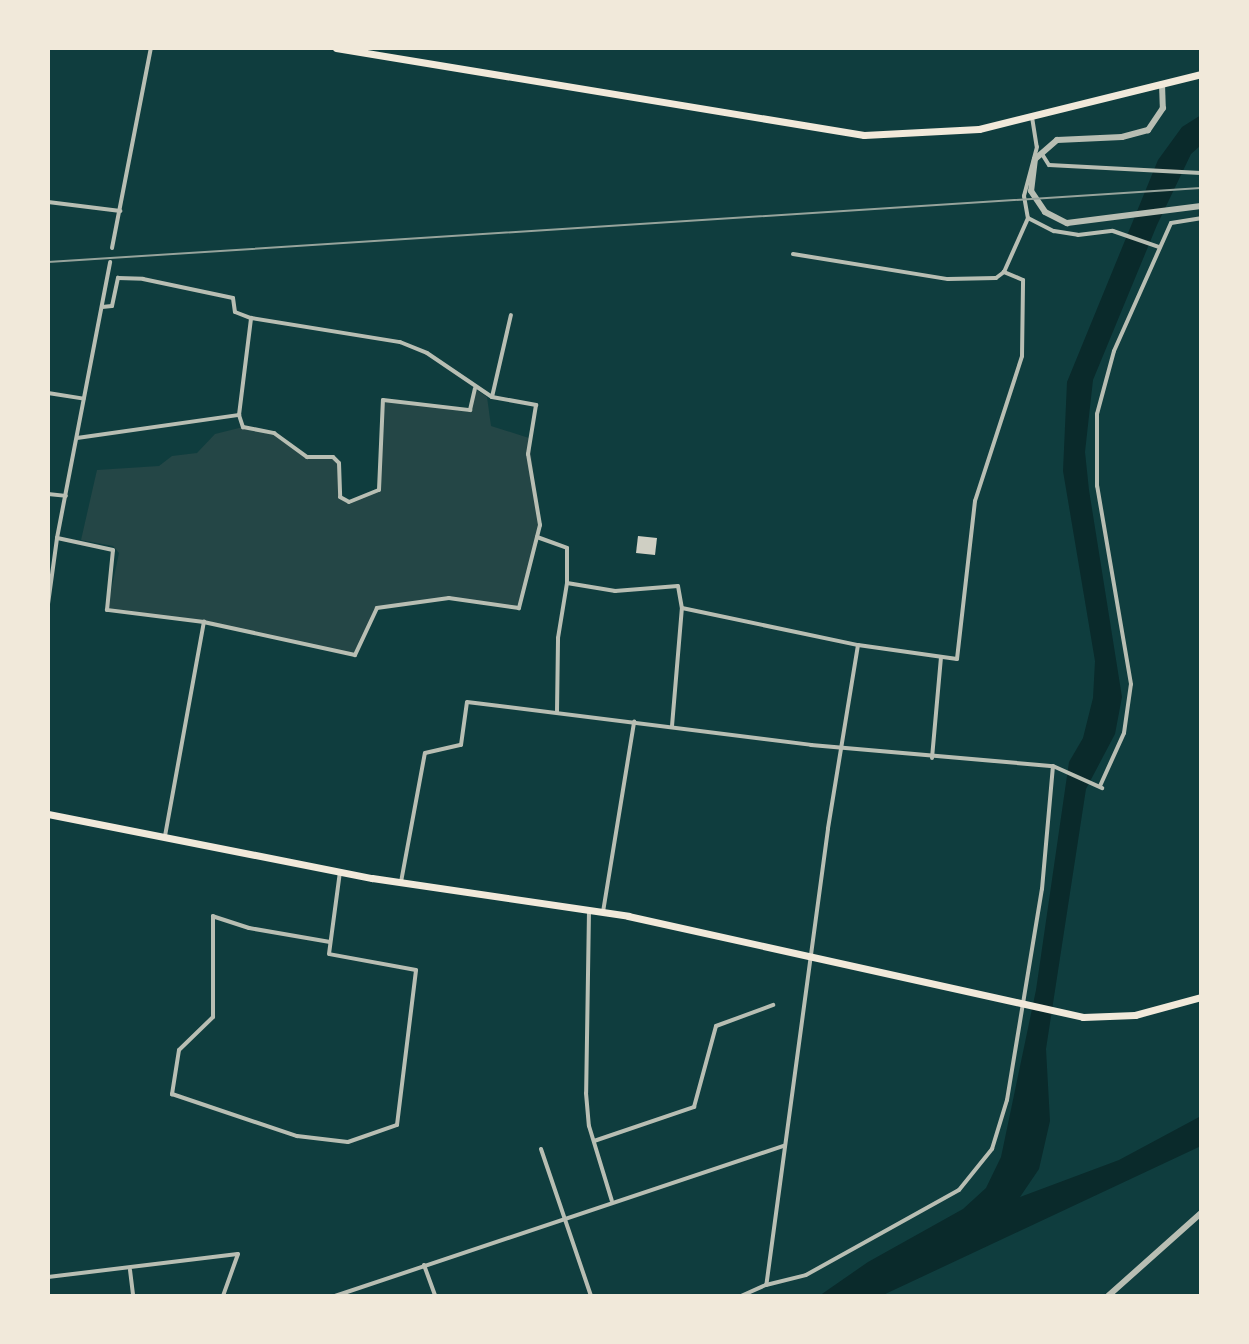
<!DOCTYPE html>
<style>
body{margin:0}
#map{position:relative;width:1249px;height:1344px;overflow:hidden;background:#0f3d3e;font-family:"Zilla Slab",serif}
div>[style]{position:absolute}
.green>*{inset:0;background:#244646}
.water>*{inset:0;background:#0a2a2b}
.building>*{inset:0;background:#cfcfc3}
.minor>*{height:4px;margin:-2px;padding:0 2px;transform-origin:2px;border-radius:2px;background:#b8beb3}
.tertiary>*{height:6px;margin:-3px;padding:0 3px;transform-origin:3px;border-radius:3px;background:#b8beb3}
.trunk>*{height:7px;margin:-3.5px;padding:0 3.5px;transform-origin:3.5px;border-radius:3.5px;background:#f1e9da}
.rail>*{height:2px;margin:-1px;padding:0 1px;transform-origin:1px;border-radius:1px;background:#97a49c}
span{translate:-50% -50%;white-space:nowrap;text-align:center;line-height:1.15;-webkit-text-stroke:6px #f1e9da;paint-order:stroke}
.frame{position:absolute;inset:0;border:50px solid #f1e9da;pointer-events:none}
</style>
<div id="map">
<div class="green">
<div style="clip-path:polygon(475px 389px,487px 397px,491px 426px,529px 438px,540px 525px,519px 608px,449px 598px,378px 608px,355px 655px,204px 622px,107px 610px,119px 553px,113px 546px,81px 540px,97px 470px,159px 466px,172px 456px,197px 453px,215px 434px,243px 427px,274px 433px,307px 457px,333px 457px,339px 463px,340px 497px,349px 502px,379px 489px,383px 400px,470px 410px)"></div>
</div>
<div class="water">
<div style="clip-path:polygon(1201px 115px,1201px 145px,1191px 154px,1157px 225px,1093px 380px,1085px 452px,1089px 490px,1122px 697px,1115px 734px,1086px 789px,1046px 1049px,1050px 1121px,1039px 1169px,1020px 1197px,1119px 1160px,1201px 1116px,1201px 1146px,881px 1296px,819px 1296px,868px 1262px,963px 1209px,986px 1188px,1001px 1157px,1036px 990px,1069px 762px,1083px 738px,1093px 698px,1095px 661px,1063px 471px,1067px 382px,1158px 160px,1182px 127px)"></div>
</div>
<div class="building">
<div style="clip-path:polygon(638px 536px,657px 538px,655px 555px,636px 553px)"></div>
</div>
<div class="minor">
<div style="left:1032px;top:117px;width:30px;rotate:81deg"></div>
<div style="left:1037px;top:147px;width:51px;rotate:104.9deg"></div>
<div style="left:1024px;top:196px;width:22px;rotate:80deg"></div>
<div style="left:1028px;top:218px;width:29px;rotate:27deg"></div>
<div style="left:1054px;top:231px;width:24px;rotate:9deg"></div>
<div style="left:1078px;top:235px;width:35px;rotate:-7deg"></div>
<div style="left:1113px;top:231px;width:49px;rotate:19.2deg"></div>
<div style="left:1042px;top:154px;width:13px;rotate:58deg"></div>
<div style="left:1049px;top:165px;width:152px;rotate:3deg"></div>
<div style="left:48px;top:202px;width:73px;rotate:7.1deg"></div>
<div style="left:112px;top:248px;width:204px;rotate:-79deg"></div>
<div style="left:793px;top:254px;width:157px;rotate:9.2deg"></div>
<div style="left:948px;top:279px;width:48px;rotate:-1.2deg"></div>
<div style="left:996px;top:278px;width:10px;rotate:-37deg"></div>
<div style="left:1004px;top:272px;width:59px;rotate:-66deg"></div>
<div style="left:102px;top:307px;width:10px;rotate:-6deg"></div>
<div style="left:112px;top:306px;width:29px;rotate:-78deg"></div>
<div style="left:118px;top:278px;width:25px;rotate:2deg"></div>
<div style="left:143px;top:279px;width:92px;rotate:11.9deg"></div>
<div style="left:233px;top:298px;width:14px;rotate:82deg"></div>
<div style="left:235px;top:312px;width:17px;rotate:21deg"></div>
<div style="left:48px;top:393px;width:36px;rotate:9deg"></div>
<div style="left:492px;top:397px;width:84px;rotate:-77deg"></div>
<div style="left:239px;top:415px;width:13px;rotate:72deg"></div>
<div style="left:243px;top:427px;width:32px;rotate:11deg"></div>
<div style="left:274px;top:433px;width:41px;rotate:36deg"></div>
<div style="left:307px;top:457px;width:26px"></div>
<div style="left:333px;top:457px;width:8px;rotate:45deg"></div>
<div style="left:339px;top:463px;width:34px;rotate:88deg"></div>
<div style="left:340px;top:497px;width:10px;rotate:29deg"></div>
<div style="left:349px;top:502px;width:32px;rotate:-22deg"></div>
<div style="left:379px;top:490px;width:90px;rotate:-87.5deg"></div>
<div style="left:383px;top:400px;width:88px;rotate:6.6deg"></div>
<div style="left:470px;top:410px;width:22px;rotate:-77deg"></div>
<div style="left:77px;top:438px;width:164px;rotate:-8.1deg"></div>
<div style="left:239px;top:415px;width:98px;rotate:-82.9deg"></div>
<div style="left:251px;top:318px;width:151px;rotate:9.2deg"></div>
<div style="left:400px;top:342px;width:29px;rotate:22deg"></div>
<div style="left:427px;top:353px;width:78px;rotate:34.1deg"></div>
<div style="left:492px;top:397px;width:45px;rotate:10.3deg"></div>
<div style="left:536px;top:405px;width:50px;rotate:99.3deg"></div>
<div style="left:528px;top:454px;width:72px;rotate:80.4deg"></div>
<div style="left:540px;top:525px;width:86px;rotate:104.2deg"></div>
<div style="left:519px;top:608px;width:71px;rotate:-171.9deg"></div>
<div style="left:449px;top:598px;width:73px;rotate:172.1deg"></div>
<div style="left:377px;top:608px;width:52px;rotate:115.1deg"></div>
<div style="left:355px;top:655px;width:155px;rotate:-167.7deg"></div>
<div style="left:204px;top:622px;width:98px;rotate:-172.9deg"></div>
<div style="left:107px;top:610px;width:60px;rotate:-84.3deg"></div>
<div style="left:113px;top:550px;width:57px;rotate:-167.9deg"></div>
<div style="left:57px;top:538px;width:281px;rotate:-79.1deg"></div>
<div style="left:48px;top:494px;width:18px;rotate:6deg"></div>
<div style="left:537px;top:537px;width:32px;rotate:20deg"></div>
<div style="left:567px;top:548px;width:35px;rotate:90deg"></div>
<div style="left:567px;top:583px;width:49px;rotate:9.5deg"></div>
<div style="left:615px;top:591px;width:63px;rotate:-4.5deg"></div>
<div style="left:678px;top:586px;width:22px;rotate:80deg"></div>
<div style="left:682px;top:608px;width:180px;rotate:11.9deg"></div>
<div style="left:858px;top:645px;width:100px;rotate:8deg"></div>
<div style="left:957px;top:659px;width:159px;rotate:-83.5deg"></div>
<div style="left:975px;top:501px;width:152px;rotate:-72deg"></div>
<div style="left:1022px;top:356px;width:76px;rotate:-89.2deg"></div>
<div style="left:1023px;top:280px;width:21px;rotate:-157deg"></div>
<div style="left:48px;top:604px;width:67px;rotate:-82.2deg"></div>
<div style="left:858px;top:645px;width:186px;rotate:99.3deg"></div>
<div style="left:828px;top:829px;width:460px;rotate:97.7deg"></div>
<div style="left:766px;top:1285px;width:41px;rotate:-14deg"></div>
<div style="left:806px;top:1275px;width:175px;rotate:-29.1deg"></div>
<div style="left:959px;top:1190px;width:53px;rotate:-51.2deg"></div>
<div style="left:992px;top:1149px;width:51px;rotate:-73deg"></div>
<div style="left:1007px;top:1100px;width:214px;rotate:-80.6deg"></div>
<div style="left:1042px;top:889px;width:123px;rotate:-84.9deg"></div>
<div style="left:557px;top:712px;width:74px;rotate:-89.2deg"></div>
<div style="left:558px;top:638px;width:56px;rotate:-80.7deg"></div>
<div style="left:672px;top:726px;width:118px;rotate:-85.2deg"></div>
<div style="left:932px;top:758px;width:101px;rotate:-84.9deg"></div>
<div style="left:1100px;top:786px;width:58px;rotate:-65.6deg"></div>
<div style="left:1124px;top:733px;width:49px;rotate:-81.9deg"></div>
<div style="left:1131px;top:684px;width:201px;rotate:-99.7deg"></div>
<div style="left:1097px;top:486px;width:72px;rotate:-90deg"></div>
<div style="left:1097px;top:414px;width:65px;rotate:-74.9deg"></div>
<div style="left:1114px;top:351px;width:140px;rotate:-66deg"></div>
<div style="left:1171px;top:223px;width:30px;rotate:-9deg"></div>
<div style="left:165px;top:836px;width:218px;rotate:-79.7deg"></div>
<div style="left:401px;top:882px;width:131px;rotate:-79.5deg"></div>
<div style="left:425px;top:753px;width:37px;rotate:-13deg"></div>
<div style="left:461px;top:745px;width:43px;rotate:-82.1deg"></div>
<div style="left:467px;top:702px;width:347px;rotate:7.1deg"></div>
<div style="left:811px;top:745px;width:243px;rotate:5deg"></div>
<div style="left:1053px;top:766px;width:54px;rotate:24.2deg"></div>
<div style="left:589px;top:911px;width:182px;rotate:90.9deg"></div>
<div style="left:586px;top:1093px;width:33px;rotate:85deg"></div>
<div style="left:589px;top:1126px;width:78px;rotate:73deg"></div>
<div style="left:603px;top:912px;width:193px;rotate:-80.7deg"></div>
<div style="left:330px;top:942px;width:82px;rotate:-170.2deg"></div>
<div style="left:249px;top:928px;width:38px;rotate:-162deg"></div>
<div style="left:213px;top:916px;width:101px;rotate:90deg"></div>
<div style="left:213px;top:1017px;width:47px;rotate:135.9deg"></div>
<div style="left:179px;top:1050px;width:45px;rotate:99deg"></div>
<div style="left:172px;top:1094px;width:132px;rotate:18.6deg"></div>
<div style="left:297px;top:1136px;width:51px;rotate:6.7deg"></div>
<div style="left:348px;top:1142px;width:52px;rotate:-19.1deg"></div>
<div style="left:397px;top:1125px;width:156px;rotate:-83deg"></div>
<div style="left:416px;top:970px;width:88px;rotate:-169.6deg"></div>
<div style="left:329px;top:954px;width:83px;rotate:-82.4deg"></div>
<div style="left:594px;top:1141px;width:106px;rotate:-18.8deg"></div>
<div style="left:694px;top:1107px;width:84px;rotate:-74.8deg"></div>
<div style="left:716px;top:1026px;width:61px;rotate:-20.2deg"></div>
<div style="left:541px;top:1149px;width:155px;rotate:71.2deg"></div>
<div style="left:424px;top:1265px;width:33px;rotate:70deg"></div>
<div style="left:130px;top:1270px;width:26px;rotate:83deg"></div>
<div style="left:48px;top:1277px;width:191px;rotate:-6.9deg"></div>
<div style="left:238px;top:1254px;width:45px;rotate:109.7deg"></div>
<div style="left:335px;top:1296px;width:473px;rotate:-18.5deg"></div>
<div style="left:741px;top:1296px;width:27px;rotate:-24deg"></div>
</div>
<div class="tertiary">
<div style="left:1162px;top:84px;width:24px;rotate:88deg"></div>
<div style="left:1163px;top:108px;width:27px;rotate:124deg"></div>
<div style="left:1148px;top:130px;width:27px;rotate:165deg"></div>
<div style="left:1122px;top:137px;width:65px;rotate:177.4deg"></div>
<div style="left:1057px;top:140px;width:29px;rotate:139deg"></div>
<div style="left:1035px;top:159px;width:32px;rotate:97deg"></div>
<div style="left:1031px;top:191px;width:25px;rotate:56deg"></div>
<div style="left:1045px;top:212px;width:25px;rotate:27deg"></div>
<div style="left:1067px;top:223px;width:135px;rotate:-7.2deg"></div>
<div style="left:1108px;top:1296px;width:125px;rotate:-41.7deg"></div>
</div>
<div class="trunk">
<div style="left:336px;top:48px;width:535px;rotate:9.36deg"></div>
<div style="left:864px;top:135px;width:115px;rotate:-3deg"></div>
<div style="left:979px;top:129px;width:229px;rotate:-13.9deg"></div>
<div style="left:48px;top:814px;width:330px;rotate:11.2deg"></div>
<div style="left:372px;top:878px;width:259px;rotate:8.4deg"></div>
<div style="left:628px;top:916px;width:466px;rotate:12.5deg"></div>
<div style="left:1083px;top:1017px;width:52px;rotate:-2.2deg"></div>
<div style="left:1135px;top:1015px;width:68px;rotate:-15.3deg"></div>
</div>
<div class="rail">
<div style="left:48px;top:262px;width:1155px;rotate:-3.67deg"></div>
</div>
<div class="frame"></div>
</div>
